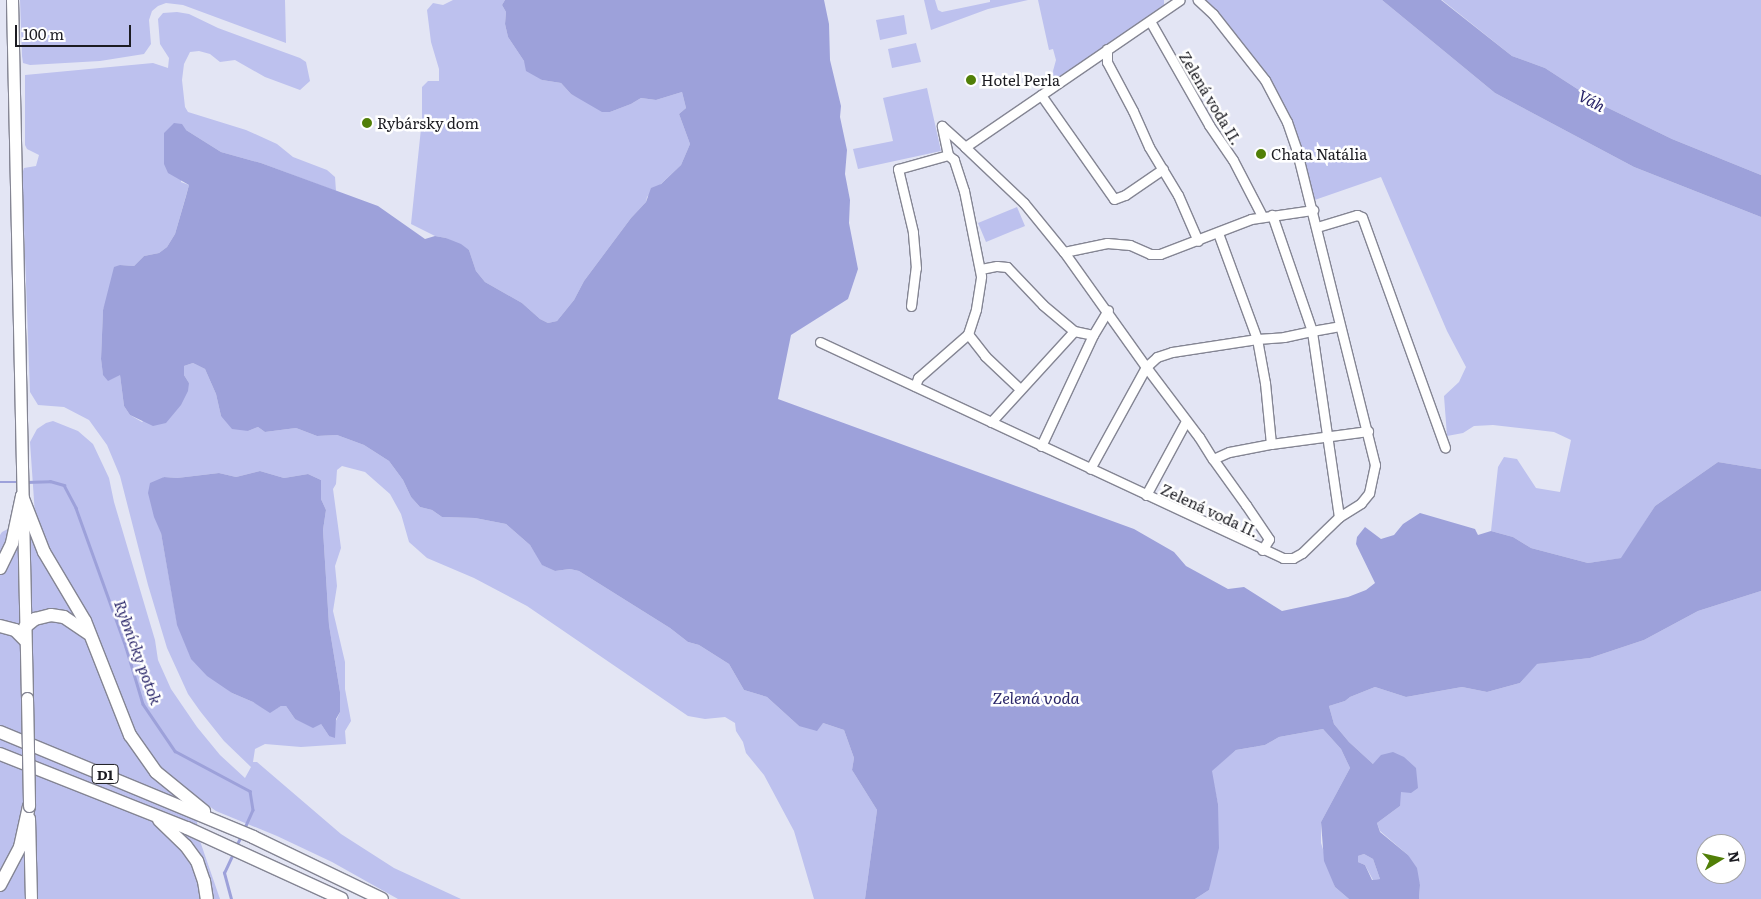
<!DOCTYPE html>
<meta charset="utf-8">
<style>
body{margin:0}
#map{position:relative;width:1761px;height:899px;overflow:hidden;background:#e3e5f4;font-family:Literata,serif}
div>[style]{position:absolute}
.green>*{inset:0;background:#bdc1ee}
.water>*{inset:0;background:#9da1da}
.stream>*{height:2.5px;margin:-1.25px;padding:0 1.25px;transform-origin:1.25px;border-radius:1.25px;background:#9da1da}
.roads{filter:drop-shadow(1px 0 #848593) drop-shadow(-1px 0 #848593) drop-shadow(0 1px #848593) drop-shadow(0 -1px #848593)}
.minor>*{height:9px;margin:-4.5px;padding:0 4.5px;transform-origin:4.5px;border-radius:4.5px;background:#fff}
.major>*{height:11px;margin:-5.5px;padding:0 5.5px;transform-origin:5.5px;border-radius:5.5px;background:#fff}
.highway>*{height:12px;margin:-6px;padding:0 6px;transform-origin:6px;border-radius:6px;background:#fff}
.bridges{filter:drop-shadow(1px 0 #848593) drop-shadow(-1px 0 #848593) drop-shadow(0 1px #848593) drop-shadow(0 -1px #848593)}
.major-bridge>*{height:11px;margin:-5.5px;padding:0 5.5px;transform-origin:5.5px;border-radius:5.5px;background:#fff}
.dots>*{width:14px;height:14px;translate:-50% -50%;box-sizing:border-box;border:2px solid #fff;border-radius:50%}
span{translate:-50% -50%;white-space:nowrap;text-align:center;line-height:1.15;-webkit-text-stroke:5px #fff;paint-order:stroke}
.shield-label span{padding:1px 4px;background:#fff;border:1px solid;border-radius:4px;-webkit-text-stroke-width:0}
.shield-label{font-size:14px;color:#1c1c22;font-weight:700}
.poi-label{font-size:15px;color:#1c1c22}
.left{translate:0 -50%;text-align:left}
.street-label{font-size:15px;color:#1c1c22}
.water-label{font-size:16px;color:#2b276a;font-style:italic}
.north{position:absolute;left:1696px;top:834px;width:50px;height:50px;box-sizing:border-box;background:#fff;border:1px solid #a4a4a7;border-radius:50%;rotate:81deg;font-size:14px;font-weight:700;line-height:20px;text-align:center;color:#1c1c22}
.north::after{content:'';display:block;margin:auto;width:18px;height:22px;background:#517f07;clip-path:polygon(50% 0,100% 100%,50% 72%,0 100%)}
.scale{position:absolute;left:15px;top:25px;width:116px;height:22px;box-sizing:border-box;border:2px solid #1c1c22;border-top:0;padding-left:6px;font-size:15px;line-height:18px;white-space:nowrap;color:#1c1c22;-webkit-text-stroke:4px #fff;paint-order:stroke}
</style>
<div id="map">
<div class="green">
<div style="clip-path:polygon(20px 0,285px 0,286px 43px,183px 5px,166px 3px,158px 6px,152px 11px,149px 20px,151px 44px,144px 54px,100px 61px,30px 65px,23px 63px,22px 56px)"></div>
<div style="clip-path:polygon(453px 0,505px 0,502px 5px,506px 12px,505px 24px,508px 37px,524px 61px,542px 80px,561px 83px,571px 94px,610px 112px,631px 104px,641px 98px,656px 100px,682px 92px,686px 108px,679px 114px,690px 144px,681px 165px,647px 197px,646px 202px,631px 218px,584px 281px,574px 300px,557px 321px,548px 323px,540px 319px,522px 303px,485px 282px,476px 271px,469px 250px,446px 238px,435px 236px,411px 224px,422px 119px,422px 87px,428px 81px,439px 81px,439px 69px,431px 42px,427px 10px,433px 3px,443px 5px)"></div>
<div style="clip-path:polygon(924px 0,935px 0,938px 10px,942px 12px,990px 2px,990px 0,1028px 0,988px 9px,931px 30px)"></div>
<div style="clip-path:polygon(1038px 0,1164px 0,1164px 8px,1054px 80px,1053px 71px,1056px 60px,1053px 49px,1049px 50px)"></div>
<div style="clip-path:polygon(1193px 0,1382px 0,1495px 93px,1634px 167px,1761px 217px,1761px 469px,1718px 462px,1655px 506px,1622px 558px,1588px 563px,1531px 548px,1513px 537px,1491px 531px,1498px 467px,1504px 457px,1517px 459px,1536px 488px,1560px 492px,1571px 440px,1554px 432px,1493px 425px,1474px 426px,1463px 433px,1447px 436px,1444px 396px,1459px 382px,1466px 367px,1447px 331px,1381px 177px,1306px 203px,1296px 163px,1273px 98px,1236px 47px)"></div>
<div style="clip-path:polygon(1442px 0,1761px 0,1761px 175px,1672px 139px,1602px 105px,1545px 68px,1512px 56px)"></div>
<div style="clip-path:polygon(evenodd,177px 12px,189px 14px,218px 28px,300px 58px,306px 62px,310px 81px,300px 90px,265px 77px,235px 60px,220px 62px,210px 54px,199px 51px,190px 52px,184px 64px,182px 80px,185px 107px,188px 112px,246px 130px,277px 144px,293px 157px,327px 170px,335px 177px,336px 191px,261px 163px,221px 152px,186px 130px,181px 182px,189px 185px,175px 234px,167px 247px,159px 253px,144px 256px,134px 266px,120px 265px,103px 310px,101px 359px,103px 374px,120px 375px,124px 406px,130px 415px,142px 422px,189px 383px,184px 375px,184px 366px,193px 363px,205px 369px,216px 394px,221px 416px,248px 431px,258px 427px,265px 432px,296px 428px,317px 436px,337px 435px,364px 445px,389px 461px,403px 480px,411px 497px,420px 507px,432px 510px,442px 517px,475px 518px,506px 524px,530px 545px,543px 565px,555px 571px,570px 569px,579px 571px,670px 628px,688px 642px,699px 645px,729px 664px,744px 690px,767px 697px,799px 726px,823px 723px,844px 730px,854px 758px,852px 770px,877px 810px,865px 899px,814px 899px,794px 831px,764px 775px,746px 753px,743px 742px,736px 731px,735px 723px,725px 717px,705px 719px,688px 716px,527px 606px,474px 578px,427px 558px,409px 542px,401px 514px,390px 494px,365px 472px,342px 466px,337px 470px,336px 484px,333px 489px,341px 548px,335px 566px,337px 586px,333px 611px,345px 662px,345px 689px,351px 721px,345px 731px,346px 744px,301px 747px,265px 744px,255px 749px,253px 762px,257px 762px,341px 834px,394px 868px,461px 899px,398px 899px,332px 862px,277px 836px,216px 811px,198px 798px,193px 798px,200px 841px,220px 899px,0 899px,0 535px,2px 532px,35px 515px,30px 442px,37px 429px,46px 423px,53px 421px,78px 431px,93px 444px,109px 478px,114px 502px,155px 640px,158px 660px,171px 689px,197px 727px,220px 755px,245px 778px,251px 767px,224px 741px,200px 711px,188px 694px,167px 648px,148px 585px,120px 476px,107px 445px,89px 420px,64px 407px,38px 405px,30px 392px,22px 174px,24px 168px,36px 166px,39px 155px,27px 149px,25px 145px,25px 75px,153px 63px,168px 68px,169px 58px,160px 44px,158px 19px,163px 13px,177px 12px,260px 471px,284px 478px,308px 474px,321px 480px,321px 499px,326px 510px,323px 530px,329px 625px,340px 692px,340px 712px,329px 736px,321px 724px,295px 719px,286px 706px,281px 706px,270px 712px,253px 702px,232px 693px,191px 658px,177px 623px,161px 533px,163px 477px,177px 478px,219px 473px,236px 477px,260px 471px)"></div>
<div style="clip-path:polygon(904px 15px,907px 34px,880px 40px,876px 20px)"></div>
<div style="clip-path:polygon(916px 43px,921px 62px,892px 68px,888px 49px)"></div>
<div style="clip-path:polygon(927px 88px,941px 151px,858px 169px,853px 149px,893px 141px,883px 98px)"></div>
<div style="clip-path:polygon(1017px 207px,1025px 226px,986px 242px,978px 223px)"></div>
<div style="clip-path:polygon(evenodd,1761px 591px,1761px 899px,1419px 899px,1420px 885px,1408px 855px,1380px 831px,1377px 823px,1400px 806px,1373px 764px,1349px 742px,1334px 724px,1329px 706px,1345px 701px,1350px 697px,1375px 687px,1406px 697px,1462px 687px,1487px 692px,1520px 683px,1536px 664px,1590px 658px,1644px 640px,1698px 611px,1761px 591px,1706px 844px,1736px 844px,1736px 874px,1706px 874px,1706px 844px)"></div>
<div style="clip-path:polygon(1323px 729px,1341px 749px,1350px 768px,1321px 822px,1321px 843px,1335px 887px,1349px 899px,1195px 899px,1209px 890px,1218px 804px,1211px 771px,1236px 750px,1265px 745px,1279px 737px)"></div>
<div style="clip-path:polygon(1364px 854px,1373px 859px,1380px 879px,1373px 880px,1365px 865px,1358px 862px,1358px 856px)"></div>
</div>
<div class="water">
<div style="clip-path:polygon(evenodd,505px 0,824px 0,829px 24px,830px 60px,841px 106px,840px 117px,847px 150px,845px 174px,850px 200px,849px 223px,858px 269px,848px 299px,791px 335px,778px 399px,1134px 529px,1174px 552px,1186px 566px,1228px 589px,1244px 587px,1282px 611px,1348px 597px,1366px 590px,1375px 583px,1356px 544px,1357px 537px,1365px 527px,1381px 539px,1394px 535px,1403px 524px,1420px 513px,1475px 529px,1478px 535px,1491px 531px,1513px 537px,1531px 548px,1588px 563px,1621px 558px,1655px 506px,1718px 462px,1761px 469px,1761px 591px,1698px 611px,1644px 640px,1590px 658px,1537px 664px,1520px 683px,1487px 692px,1462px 687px,1406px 697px,1375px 687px,1350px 697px,1345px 701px,1329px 706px,1334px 724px,1349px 742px,1373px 764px,1381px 755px,1393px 752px,1404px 757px,1416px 768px,1418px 788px,1411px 793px,1401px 792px,1400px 806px,1377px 823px,1380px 832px,1408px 855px,1417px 868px,1420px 885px,1419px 899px,1349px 899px,1335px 887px,1324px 861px,1321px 822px,1350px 768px,1341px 749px,1323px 729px,1279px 737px,1265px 745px,1236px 750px,1212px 771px,1218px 804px,1219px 848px,1209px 890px,1195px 899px,865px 899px,877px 810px,852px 770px,854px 758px,844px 730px,823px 723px,817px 731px,799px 726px,767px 697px,744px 690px,729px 664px,699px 645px,688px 642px,670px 628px,579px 571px,570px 569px,555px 571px,542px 565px,530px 545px,506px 524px,475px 518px,442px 517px,432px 510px,420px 507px,411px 497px,403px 480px,389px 461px,364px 445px,337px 435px,317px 436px,296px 428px,265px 432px,258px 427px,248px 431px,232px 429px,221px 416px,216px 394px,205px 369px,193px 363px,184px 366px,184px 375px,189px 383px,188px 391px,181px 405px,166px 423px,153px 426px,130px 415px,124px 406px,120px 375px,108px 381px,103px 375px,101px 359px,103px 310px,114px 267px,120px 265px,134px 266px,144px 256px,159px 253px,167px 247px,175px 234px,186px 196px,189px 185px,168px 173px,164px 164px,164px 133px,174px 123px,182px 124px,186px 130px,221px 152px,261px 163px,378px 206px,425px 239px,435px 236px,446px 238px,461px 244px,469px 250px,476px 271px,485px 282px,522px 303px,540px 319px,548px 323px,557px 321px,574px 300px,584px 281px,631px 218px,646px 202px,651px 188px,661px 184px,681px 165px,690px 144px,679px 114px,686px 108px,682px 92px,656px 100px,641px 98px,631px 104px,610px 112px,602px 112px,571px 94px,561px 83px,542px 80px,526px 71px,524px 61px,508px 37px,505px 24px,506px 12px,502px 5px,505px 0,1364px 854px,1373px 859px,1380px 879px,1372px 880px,1365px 865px,1358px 862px,1358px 856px,1364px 854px)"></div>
<div style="clip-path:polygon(1382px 0,1441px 0,1512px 56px,1545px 68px,1602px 105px,1672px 139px,1761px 175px,1761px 217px,1634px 167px,1495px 93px)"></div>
<div style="clip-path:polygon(260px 471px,284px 478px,308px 474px,321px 480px,321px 499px,326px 510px,323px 530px,329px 625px,340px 692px,340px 712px,336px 719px,335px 738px,329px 736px,321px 724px,313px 728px,295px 719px,286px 706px,281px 706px,270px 713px,253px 702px,232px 693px,207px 676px,191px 659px,177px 625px,161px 533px,154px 517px,148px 493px,150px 483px,164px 477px,177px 478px,219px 473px,236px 477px)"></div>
</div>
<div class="stream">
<div style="left:0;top:482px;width:18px"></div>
<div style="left:26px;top:482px;width:24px;rotate:-2deg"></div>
<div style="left:50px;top:481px;width:15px;rotate:16deg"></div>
<div style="left:64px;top:485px;width:26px;rotate:62deg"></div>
<div style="left:76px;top:508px;width:148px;rotate:70.2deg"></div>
<div style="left:126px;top:647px;width:59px;rotate:73.4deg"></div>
<div style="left:143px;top:704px;width:57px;rotate:55.8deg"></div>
<div style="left:175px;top:751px;width:85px;rotate:28.1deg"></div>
<div style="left:250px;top:791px;width:19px;rotate:81deg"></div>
<div style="left:253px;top:810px;width:20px;rotate:114deg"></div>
<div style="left:236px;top:846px;width:11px;rotate:-63deg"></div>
<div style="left:231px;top:899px;width:27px;rotate:-105deg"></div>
<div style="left:224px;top:873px;width:21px;rotate:-65deg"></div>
</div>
<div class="roads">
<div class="minor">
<div style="left:1150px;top:21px;width:120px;rotate:60.4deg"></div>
<div style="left:1209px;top:125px;width:42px;rotate:55.6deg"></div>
<div style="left:1233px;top:160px;width:63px;rotate:62.6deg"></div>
<div style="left:1107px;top:49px;width:13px;rotate:90deg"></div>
<div style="left:1107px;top:62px;width:55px;rotate:62deg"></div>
<div style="left:1133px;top:111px;width:39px;rotate:66deg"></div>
<div style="left:1149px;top:147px;width:56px;rotate:58.9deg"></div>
<div style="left:1178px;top:195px;width:50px;rotate:66.5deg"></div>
<div style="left:1041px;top:95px;width:127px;rotate:54.9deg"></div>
<div style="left:1114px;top:199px;width:12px;rotate:-20deg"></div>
<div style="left:1125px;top:195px;width:46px;rotate:-34.4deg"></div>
<div style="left:942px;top:126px;width:31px;rotate:42deg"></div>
<div style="left:965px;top:147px;width:260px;rotate:-34.4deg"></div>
<div style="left:965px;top:147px;width:81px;rotate:43.5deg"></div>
<div style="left:1024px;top:203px;width:63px;rotate:50.8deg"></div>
<div style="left:1064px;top:252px;width:141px;rotate:54.5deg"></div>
<div style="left:1146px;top:367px;width:116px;rotate:118.8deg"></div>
<div style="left:1317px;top:227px;width:42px;rotate:-16.7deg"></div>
<div style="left:1357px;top:215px;width:5px;rotate:22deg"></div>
<div style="left:1362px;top:217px;width:245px;rotate:70.2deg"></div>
<div style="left:1218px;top:233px;width:113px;rotate:69.8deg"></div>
<div style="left:1257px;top:339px;width:27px;rotate:-4deg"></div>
<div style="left:1284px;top:337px;width:29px;rotate:-12deg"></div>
<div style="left:1312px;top:331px;width:123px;rotate:-109deg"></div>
<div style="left:1064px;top:252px;width:44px;rotate:-11.8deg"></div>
<div style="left:1107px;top:243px;width:23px;rotate:5deg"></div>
<div style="left:1130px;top:245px;width:22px;rotate:24deg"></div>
<div style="left:1150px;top:254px;width:10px"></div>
<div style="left:1160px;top:254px;width:97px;rotate:-21deg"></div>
<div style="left:1251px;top:219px;width:63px;rotate:-8.3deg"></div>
<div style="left:981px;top:269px;width:16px;rotate:-11deg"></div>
<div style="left:997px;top:266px;width:10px;rotate:6deg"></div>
<div style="left:1007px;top:267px;width:52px;rotate:46.5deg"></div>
<div style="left:1043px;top:305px;width:40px;rotate:40deg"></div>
<div style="left:911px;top:306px;width:38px;rotate:-83deg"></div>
<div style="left:916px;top:268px;width:36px;rotate:-95deg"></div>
<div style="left:913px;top:232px;width:65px;rotate:-103.4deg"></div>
<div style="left:898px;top:169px;width:52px;rotate:-15.6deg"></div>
<div style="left:968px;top:334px;width:28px;rotate:52deg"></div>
<div style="left:985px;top:356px;width:48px;rotate:43.3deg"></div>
<div style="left:820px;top:342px;width:511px;rotate:25.01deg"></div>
<div style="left:1283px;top:558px;width:10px"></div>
<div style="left:1293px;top:558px;width:10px;rotate:-29deg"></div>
<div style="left:1302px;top:553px;width:52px;rotate:-44.2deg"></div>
<div style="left:1339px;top:517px;width:26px;rotate:-32deg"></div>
<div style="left:1361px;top:503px;width:13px;rotate:-51deg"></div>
<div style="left:1369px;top:493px;width:29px;rotate:-78deg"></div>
<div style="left:1375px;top:465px;width:327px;rotate:-104deg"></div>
<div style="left:1296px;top:148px;width:28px;rotate:-109deg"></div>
<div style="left:1287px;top:122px;width:47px;rotate:-117.6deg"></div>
<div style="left:1265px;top:80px;width:84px;rotate:-128.2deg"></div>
<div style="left:1213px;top:14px;width:21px;rotate:-137deg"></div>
<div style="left:915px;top:386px;width:9px;rotate:-69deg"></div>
<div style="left:918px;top:378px;width:67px;rotate:-41.3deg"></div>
<div style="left:968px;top:334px;width:26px;rotate:-72deg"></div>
<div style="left:976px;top:309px;width:33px;rotate:-81deg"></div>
<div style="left:981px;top:276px;width:87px;rotate:-101.3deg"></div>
<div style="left:964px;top:191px;width:33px;rotate:-108deg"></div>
<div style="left:954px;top:160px;width:8px;rotate:-140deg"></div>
<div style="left:948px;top:155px;width:30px;rotate:-102deg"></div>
<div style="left:991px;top:422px;width:123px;rotate:-47.6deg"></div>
<div style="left:1074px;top:331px;width:19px;rotate:12deg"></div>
<div style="left:1271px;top:444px;width:98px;rotate:-7.6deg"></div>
<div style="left:1041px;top:446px;width:123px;rotate:-64.9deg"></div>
<div style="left:1093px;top:335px;width:29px;rotate:-59deg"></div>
<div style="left:1213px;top:459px;width:17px;rotate:-24deg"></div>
<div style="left:1229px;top:452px;width:43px;rotate:-10.8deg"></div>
<div style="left:1271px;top:444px;width:61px;rotate:-95.6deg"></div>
<div style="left:1265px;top:383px;width:45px;rotate:-100.3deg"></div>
<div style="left:1257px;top:339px;width:86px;rotate:171.3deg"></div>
<div style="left:1172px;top:352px;width:16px;rotate:162deg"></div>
<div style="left:1157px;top:357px;width:15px;rotate:138deg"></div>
<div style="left:1146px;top:367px;width:88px;rotate:52.9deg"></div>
<div style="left:1199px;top:437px;width:26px;rotate:58deg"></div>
<div style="left:1213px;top:459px;width:57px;rotate:54.3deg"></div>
<div style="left:1246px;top:505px;width:41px;rotate:55.9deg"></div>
<div style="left:1269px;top:539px;width:13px;rotate:122deg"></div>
<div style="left:1146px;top:495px;width:84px;rotate:-61.6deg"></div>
<div style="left:1339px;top:517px;width:188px;rotate:-98.3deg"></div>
<div style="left:1312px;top:331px;width:28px;rotate:-10deg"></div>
</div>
<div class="major">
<div style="left:12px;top:0;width:698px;rotate:88.77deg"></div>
<div style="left:29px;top:818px;width:81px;rotate:88.6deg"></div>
</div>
<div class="highway">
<div style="left:22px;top:496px;width:60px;rotate:68.6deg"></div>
<div style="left:44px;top:552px;width:80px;rotate:59.3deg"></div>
<div style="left:85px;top:621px;width:123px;rotate:68.5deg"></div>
<div style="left:130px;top:735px;width:45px;rotate:54.9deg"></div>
<div style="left:156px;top:772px;width:62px;rotate:39.1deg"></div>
<div style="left:0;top:568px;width:28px;rotate:-64deg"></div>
<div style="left:12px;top:543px;width:48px;rotate:-78deg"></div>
<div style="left:0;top:626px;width:16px;rotate:15deg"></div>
<div style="left:15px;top:630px;width:14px;rotate:45deg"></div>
<div style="left:25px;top:627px;width:13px;rotate:-39deg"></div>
<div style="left:35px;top:619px;width:16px;rotate:-14deg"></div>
<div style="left:51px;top:615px;width:13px;rotate:9deg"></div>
<div style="left:64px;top:617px;width:29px;rotate:34deg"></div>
<div style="left:0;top:732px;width:274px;rotate:22.5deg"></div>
<div style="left:253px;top:837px;width:143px;rotate:25.7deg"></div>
<div style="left:0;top:754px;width:201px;rotate:21.6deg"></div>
<div style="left:187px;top:828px;width:170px;rotate:24.6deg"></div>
<div style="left:159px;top:820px;width:37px;rotate:44deg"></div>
<div style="left:186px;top:846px;width:19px;rotate:54deg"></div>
<div style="left:197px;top:861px;width:21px;rotate:71deg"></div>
<div style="left:204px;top:881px;width:18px;rotate:81deg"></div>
<div style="left:0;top:885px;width:43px;rotate:-62.2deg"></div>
<div style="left:20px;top:847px;width:42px;rotate:-77.6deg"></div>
</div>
</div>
<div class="bridges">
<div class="major-bridge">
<div style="left:27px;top:698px;width:108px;rotate:88.9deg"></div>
</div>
</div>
<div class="dots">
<div style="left:971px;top:80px;background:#517f07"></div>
<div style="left:367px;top:123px;background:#517f07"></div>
<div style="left:1261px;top:154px;background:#517f07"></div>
</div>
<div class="shield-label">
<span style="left:105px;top:774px">D1</span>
</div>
<div class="poi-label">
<span class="left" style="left:981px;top:80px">Hotel Perla</span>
<span class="left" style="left:377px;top:123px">Rybársky dom</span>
<span class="left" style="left:1271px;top:154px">Chata Natália</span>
</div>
<div class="street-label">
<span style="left:1211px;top:98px;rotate:59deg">Zelená voda II.</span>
<span style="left:1210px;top:510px;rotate:25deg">Zelená voda II.</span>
</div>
<div class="water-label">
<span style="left:1592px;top:100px;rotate:28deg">Váh</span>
<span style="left:139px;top:652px;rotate:70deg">Rybnícky potok</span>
<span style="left:1036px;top:697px">Zelená voda</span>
</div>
<div class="north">N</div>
<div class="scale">100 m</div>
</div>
